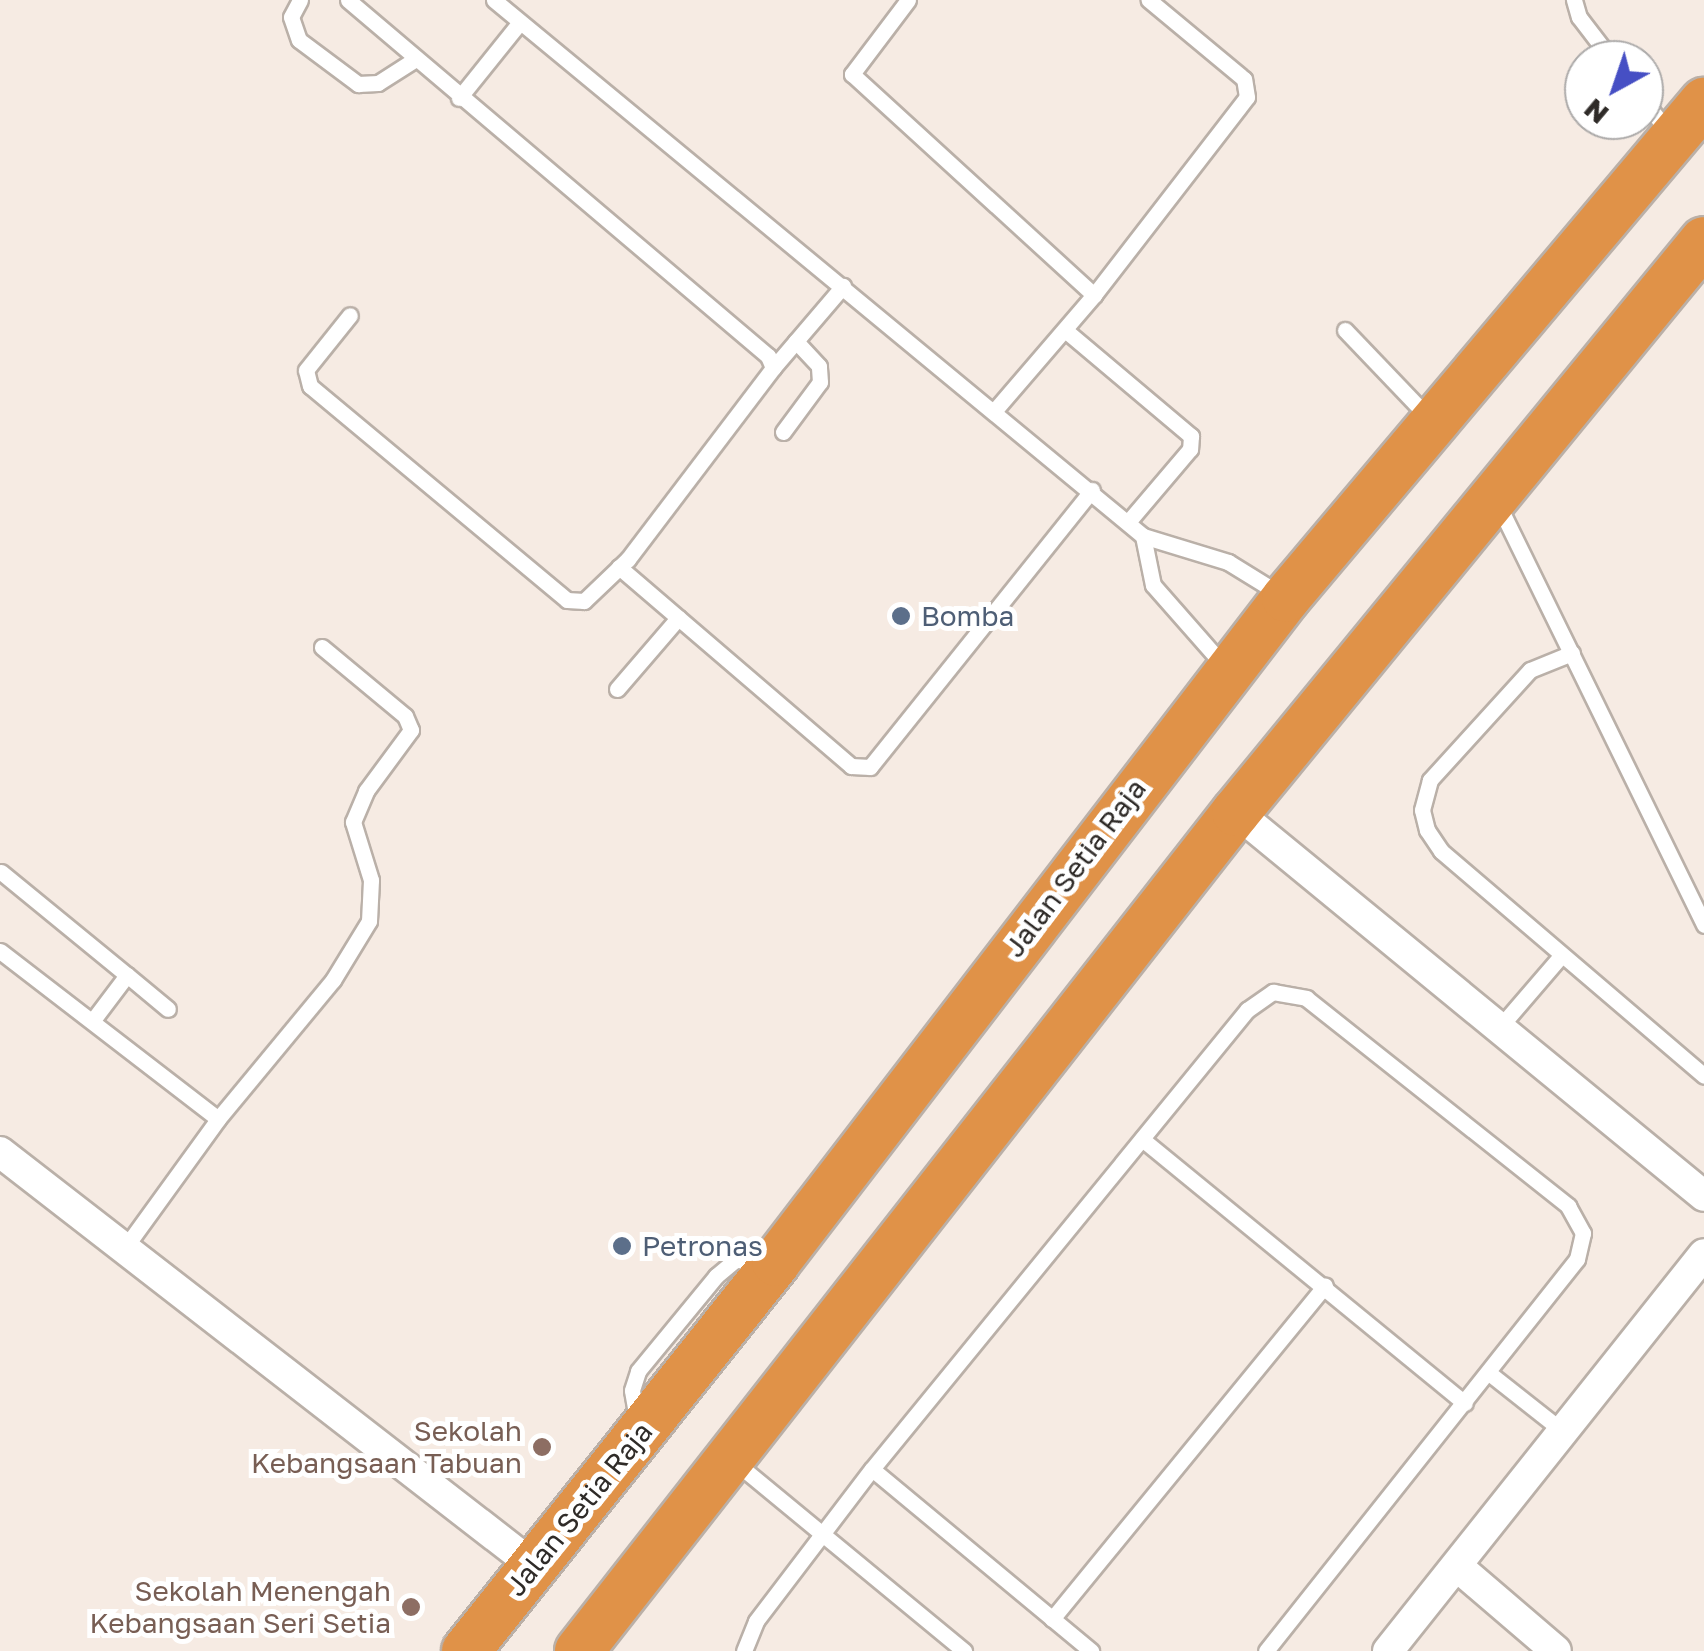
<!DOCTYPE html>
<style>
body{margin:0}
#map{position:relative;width:1704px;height:1651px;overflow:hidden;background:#f6ebe3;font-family:"Golos Text",sans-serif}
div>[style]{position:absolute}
.roads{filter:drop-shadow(2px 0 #bab0a8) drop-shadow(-2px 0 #bab0a8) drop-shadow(0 2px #bab0a8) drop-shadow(0 -2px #bab0a8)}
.service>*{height:15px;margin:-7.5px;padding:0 7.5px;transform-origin:7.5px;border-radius:7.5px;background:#fff}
.minor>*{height:30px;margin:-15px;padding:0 15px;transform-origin:15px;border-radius:15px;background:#fff}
.trunk>*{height:48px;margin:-24px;padding:0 24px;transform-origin:24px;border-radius:24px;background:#e09248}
.dots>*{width:28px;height:28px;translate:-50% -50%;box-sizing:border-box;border:5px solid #fff;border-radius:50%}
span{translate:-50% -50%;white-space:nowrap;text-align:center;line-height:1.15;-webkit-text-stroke:10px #fff;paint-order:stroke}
.service-label{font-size:28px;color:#4e5e75}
.left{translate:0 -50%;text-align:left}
.street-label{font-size:28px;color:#2f2b28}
.education-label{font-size:28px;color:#785e54}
.right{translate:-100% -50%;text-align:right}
.north{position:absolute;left:1564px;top:40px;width:100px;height:100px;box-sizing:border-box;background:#fff;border:2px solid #acaaa9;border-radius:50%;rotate:220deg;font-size:28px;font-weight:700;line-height:40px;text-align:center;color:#2f2b28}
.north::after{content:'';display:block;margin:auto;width:35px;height:45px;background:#464fc4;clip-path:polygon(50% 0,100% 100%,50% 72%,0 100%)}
</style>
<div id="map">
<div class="roads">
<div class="service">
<div style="left:300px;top:0;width:19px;rotate:118deg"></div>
<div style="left:291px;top:17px;width:24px;rotate:71deg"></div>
<div style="left:299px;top:40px;width:74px;rotate:36.7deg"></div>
<div style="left:358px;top:84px;width:20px;rotate:-3deg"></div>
<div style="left:378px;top:83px;width:43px;rotate:-32.6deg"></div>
<div style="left:348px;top:0;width:551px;rotate:40.29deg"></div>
<div style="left:768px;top:356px;width:13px;rotate:67deg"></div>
<div style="left:773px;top:368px;width:240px;rotate:127.2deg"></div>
<div style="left:628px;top:559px;width:61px;rotate:136.3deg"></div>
<div style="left:584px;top:601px;width:17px;rotate:-177deg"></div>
<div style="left:567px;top:600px;width:334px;rotate:-140.2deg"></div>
<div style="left:310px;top:386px;width:16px;rotate:-104deg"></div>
<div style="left:306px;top:370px;width:70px;rotate:-51.3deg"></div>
<div style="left:494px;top:0;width:842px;rotate:39.55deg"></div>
<div style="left:1143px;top:536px;width:89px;rotate:17deg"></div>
<div style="left:1228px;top:562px;width:65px;rotate:31.7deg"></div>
<div style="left:908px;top:0;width:93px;rotate:127.1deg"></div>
<div style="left:852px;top:74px;width:328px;rotate:42.4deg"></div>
<div style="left:1574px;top:0;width:18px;rotate:74deg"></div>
<div style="left:1579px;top:17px;width:54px;rotate:52.5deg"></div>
<div style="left:459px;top:98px;width:97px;rotate:-51.2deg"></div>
<div style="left:1644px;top:101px;width:43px;rotate:51.5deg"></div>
<div style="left:1065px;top:330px;width:165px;rotate:40.1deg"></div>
<div style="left:1191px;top:436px;width:13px;rotate:94deg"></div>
<div style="left:1190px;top:449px;width:96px;rotate:130.3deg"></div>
<div style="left:1345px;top:330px;width:123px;rotate:46.3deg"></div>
<div style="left:773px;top:368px;width:108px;rotate:-49.5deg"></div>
<div style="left:995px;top:410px;width:152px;rotate:-49.3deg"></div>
<div style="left:1094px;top:295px;width:250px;rotate:-52.3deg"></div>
<div style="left:1247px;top:97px;width:18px;rotate:-99deg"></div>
<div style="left:1244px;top:79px;width:124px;rotate:-140.3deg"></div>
<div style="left:783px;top:432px;width:62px;rotate:-53.5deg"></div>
<div style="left:820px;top:382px;width:16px;rotate:-94deg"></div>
<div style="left:819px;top:366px;width:34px;rotate:-133deg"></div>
<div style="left:1497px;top:502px;width:471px;rotate:63.9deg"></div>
<div style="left:1143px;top:536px;width:50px;rotate:78.5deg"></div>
<div style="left:1153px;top:585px;width:111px;rotate:48.7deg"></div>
<div style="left:619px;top:567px;width:306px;rotate:40.6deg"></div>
<div style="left:851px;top:766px;width:19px;rotate:3deg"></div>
<div style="left:870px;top:767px;width:355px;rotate:-51.3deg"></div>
<div style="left:1572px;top:653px;width:45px;rotate:158deg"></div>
<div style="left:1530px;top:670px;width:149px;rotate:132.3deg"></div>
<div style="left:1430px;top:780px;width:31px;rotate:105deg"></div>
<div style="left:1422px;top:810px;width:21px;rotate:76deg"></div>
<div style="left:1427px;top:830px;width:25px;rotate:56deg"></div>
<div style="left:1441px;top:851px;width:346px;rotate:40.5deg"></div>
<div style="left:617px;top:689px;width:94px;rotate:-49.3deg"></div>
<div style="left:1px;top:872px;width:163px;rotate:39.3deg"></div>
<div style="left:127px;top:975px;width:56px;rotate:127.1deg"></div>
<div style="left:0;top:951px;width:275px;rotate:37.6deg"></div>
<div style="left:127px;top:975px;width:53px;rotate:39.7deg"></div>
<div style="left:1499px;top:1028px;width:95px;rotate:-49.3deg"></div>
<div style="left:1142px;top:1139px;width:417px;rotate:39.3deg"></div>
<div style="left:124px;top:1249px;width:160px;rotate:-54.1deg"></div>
<div style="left:218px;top:1119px;width:180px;rotate:-50.4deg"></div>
<div style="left:333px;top:980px;width:69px;rotate:-58.6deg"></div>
<div style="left:369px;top:921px;width:41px;rotate:-87.2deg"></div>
<div style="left:371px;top:880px;width:61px;rotate:-107.2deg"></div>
<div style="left:353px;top:822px;width:34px;rotate:-67deg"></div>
<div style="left:366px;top:791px;width:76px;rotate:-53.6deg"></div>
<div style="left:411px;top:730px;width:15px;rotate:-113deg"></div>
<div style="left:405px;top:716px;width:108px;rotate:-140.3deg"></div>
<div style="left:1489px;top:1373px;width:90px;rotate:38.3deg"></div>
<div style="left:637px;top:1419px;width:29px;rotate:-100deg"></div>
<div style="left:632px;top:1390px;width:20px;rotate:-72deg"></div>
<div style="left:638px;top:1371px;width:123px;rotate:-50.6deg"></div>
<div style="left:716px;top:1276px;width:25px;rotate:-40deg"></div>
<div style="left:735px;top:1260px;width:29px;rotate:2deg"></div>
<div style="left:735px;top:1462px;width:297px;rotate:39.5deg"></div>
<div style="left:872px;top:1469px;width:285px;rotate:39.7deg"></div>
<div style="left:1052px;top:1619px;width:431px;rotate:-50.7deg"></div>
<div style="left:744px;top:1651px;width:32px;rotate:-68deg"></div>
<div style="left:756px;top:1621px;width:191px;rotate:-52.7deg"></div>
<div style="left:872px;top:1469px;width:593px;rotate:-50.75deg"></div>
<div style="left:1247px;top:1010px;width:32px;rotate:-35deg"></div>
<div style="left:1273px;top:992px;width:34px;rotate:10deg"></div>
<div style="left:1306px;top:998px;width:335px;rotate:38.4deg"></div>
<div style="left:1568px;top:1206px;width:31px;rotate:61deg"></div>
<div style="left:1583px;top:1233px;width:27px;rotate:103deg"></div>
<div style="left:1577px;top:1259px;width:500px;rotate:128.43deg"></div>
</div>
<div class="minor">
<div style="left:1236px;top:812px;width:605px;rotate:39.37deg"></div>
<div style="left:0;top:1152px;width:676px;rotate:37.79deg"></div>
<div style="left:1457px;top:1566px;width:130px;rotate:40.6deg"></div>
<div style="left:1388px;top:1651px;width:507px;rotate:-51.48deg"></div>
</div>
<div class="trunk">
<div style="left:466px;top:1651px;width:497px;rotate:-51.4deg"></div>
<div style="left:776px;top:1262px;width:837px;rotate:-52.47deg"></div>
<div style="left:1286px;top:598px;width:649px;rotate:-49.88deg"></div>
<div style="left:579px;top:1651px;width:1066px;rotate:-51.94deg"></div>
<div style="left:1236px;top:812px;width:738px;rotate:-50.66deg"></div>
</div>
</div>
<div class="dots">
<div style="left:901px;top:616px;background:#5c6f8a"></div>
<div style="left:622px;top:1246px;background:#5c6f8a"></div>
<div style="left:542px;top:1447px;background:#8d6e63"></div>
<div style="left:411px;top:1607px;background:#8d6e63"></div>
</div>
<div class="service-label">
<span class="left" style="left:921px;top:616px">Bomba</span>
<span class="left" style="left:642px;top:1246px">Petronas</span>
</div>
<div class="street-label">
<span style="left:1075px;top:868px;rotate:-53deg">Jalan Setia Raja</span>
<span style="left:579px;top:1509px;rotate:-51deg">Jalan Setia Raja</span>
</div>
<div class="education-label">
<span class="right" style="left:522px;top:1447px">Sekolah<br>Kebangsaan Tabuan</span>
<span class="right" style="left:391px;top:1607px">Sekolah Menengah<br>Kebangsaan Seri Setia</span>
</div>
<div class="north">N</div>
</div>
